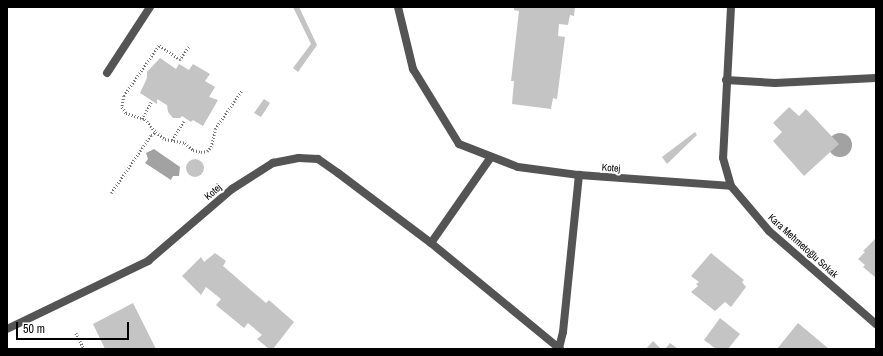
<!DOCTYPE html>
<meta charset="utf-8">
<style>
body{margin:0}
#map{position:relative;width:883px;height:356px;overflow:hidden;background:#fff;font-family:"Archivo Narrow",sans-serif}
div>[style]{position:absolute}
.water>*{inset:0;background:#a2a2a2}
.round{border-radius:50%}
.building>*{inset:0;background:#c4c4c4}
.path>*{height:2.5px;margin-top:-1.25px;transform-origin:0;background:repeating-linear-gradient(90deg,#767676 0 1px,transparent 0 3px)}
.street>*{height:8px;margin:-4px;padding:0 4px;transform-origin:4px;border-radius:4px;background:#545454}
span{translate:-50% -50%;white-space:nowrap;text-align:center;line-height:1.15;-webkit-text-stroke:4px #fff;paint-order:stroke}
.street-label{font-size:10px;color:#000}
.frame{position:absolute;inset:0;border:8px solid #000;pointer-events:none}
.scale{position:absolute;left:16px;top:322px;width:113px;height:18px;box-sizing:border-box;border:2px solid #000;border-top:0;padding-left:5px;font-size:12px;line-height:14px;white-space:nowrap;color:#000;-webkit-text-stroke:3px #fff;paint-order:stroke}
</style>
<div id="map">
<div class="water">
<div class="round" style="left:828px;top:133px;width:24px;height:24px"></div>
<div style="clip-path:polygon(154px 149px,180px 167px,179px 176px,173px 176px,171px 180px,145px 163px,148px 159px,146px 153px)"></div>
</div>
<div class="building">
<div style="clip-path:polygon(293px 7px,299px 7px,317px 45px,298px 72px,293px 68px,311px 44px)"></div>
<div style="clip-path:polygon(514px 7px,575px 7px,574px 16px,570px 15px,568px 25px,559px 24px,558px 36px,565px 37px,557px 99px,553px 98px,551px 109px,512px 104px,514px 81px,511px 81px,519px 11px,514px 10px)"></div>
<div style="clip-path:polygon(160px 58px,176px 69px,179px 64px,189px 70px,193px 64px,210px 74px,205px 81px,215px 87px,209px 97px,218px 100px,203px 126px,193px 120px,191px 122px,182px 116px,180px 118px,173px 118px,168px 112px,167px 105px,157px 99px,157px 104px,140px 93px,147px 78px,147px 72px)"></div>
<div style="clip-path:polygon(264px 99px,270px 103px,261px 117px,254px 113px)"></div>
<div style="clip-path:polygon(789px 107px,799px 116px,806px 109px,839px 144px,804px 176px,773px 141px,782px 132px,773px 123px)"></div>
<div style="clip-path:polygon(695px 132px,697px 135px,667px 164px,662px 157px)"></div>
<div class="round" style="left:186px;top:159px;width:18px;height:18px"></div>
<div style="clip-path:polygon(876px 238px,876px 278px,863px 267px,865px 265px,858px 259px,865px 252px,863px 251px)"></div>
<div style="clip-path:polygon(215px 253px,226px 261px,223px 266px,266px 303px,269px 300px,294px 322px,273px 349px,269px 349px,257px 339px,262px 335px,248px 323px,244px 328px,216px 305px,221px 299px,206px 287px,201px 295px,182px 276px,201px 257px,204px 262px)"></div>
<div style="clip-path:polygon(711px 253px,744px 280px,742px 282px,746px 287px,731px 307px,725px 302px,715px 311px,691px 292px,698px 286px,696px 284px,699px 282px,691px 276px)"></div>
<div style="clip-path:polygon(133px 303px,156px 349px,105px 349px,93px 324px)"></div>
<div style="clip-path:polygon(720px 318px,740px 334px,728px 349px,716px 349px,704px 340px)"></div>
<div style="clip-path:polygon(798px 323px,829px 349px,777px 349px)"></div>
<div style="clip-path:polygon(653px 341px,661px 349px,646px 349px)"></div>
<div style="clip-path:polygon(670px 343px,678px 349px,665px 349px)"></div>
</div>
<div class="path">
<div style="left:189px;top:47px;width:16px;rotate:125deg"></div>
<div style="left:180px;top:60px;width:25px;rotate:-146deg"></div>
<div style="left:159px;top:46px;width:61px;rotate:125deg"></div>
<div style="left:124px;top:96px;width:11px;rotate:100deg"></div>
<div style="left:122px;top:107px;width:7px;rotate:56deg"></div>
<div style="left:126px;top:113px;width:20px;rotate:18deg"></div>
<div style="left:145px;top:119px;width:17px;rotate:50deg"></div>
<div style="left:156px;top:132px;width:11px;rotate:38deg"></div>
<div style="left:165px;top:139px;width:20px;rotate:11deg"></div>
<div style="left:185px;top:143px;width:11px;rotate:41deg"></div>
<div style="left:193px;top:150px;width:8px;rotate:14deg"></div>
<div style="left:201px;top:152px;width:6px;rotate:-9deg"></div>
<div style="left:207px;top:151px;width:6px;rotate:-45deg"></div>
<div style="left:211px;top:147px;width:18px;rotate:-77deg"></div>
<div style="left:215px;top:129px;width:47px;rotate:-55.3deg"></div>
<div style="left:142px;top:119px;width:19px;rotate:-62deg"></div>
<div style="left:172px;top:140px;width:22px;rotate:-58deg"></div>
<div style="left:111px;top:193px;width:70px;rotate:-55.4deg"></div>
<div style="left:151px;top:135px;width:6px;rotate:-31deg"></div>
<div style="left:76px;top:333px;width:18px;rotate:63deg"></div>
</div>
<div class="street">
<div style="left:398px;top:7px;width:64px;rotate:76.4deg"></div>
<div style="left:413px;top:69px;width:88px;rotate:58.5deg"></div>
<div style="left:459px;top:144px;width:63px;rotate:21.3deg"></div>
<div style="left:518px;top:167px;width:62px;rotate:7.5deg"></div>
<div style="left:579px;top:175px;width:152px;rotate:4.1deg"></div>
<div style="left:731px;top:7px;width:151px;rotate:93deg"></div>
<div style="left:723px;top:158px;width:29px;rotate:74deg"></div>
<div style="left:731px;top:186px;width:59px;rotate:49.8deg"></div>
<div style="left:769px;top:231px;width:142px;rotate:41deg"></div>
<div style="left:107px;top:73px;width:79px;rotate:-56.9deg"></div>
<div style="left:726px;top:80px;width:49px;rotate:3.5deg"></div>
<div style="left:775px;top:83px;width:101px;rotate:-2.8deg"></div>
<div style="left:431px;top:243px;width:105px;rotate:-55.1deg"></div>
<div style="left:7px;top:329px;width:157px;rotate:-25.7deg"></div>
<div style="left:148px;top:261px;width:111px;rotate:-40.6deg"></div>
<div style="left:232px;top:189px;width:49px;rotate:-32.4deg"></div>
<div style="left:273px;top:163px;width:26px;rotate:-11deg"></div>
<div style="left:299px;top:158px;width:19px;rotate:3deg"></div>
<div style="left:318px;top:159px;width:24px;rotate:35deg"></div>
<div style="left:338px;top:173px;width:116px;rotate:37deg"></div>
<div style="left:431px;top:243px;width:167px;rotate:39.4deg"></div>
<div style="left:559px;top:348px;width:16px;rotate:-76deg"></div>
<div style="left:563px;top:332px;width:158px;rotate:-84.2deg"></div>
</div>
<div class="street-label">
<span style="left:611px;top:168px;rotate:4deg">Kotej</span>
<span style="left:213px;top:192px;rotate:-41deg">Kotej</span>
<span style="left:803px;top:246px;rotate:42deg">Kara Mehmetoğlu Sokak</span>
</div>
<div class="frame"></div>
<div class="scale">50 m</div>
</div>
